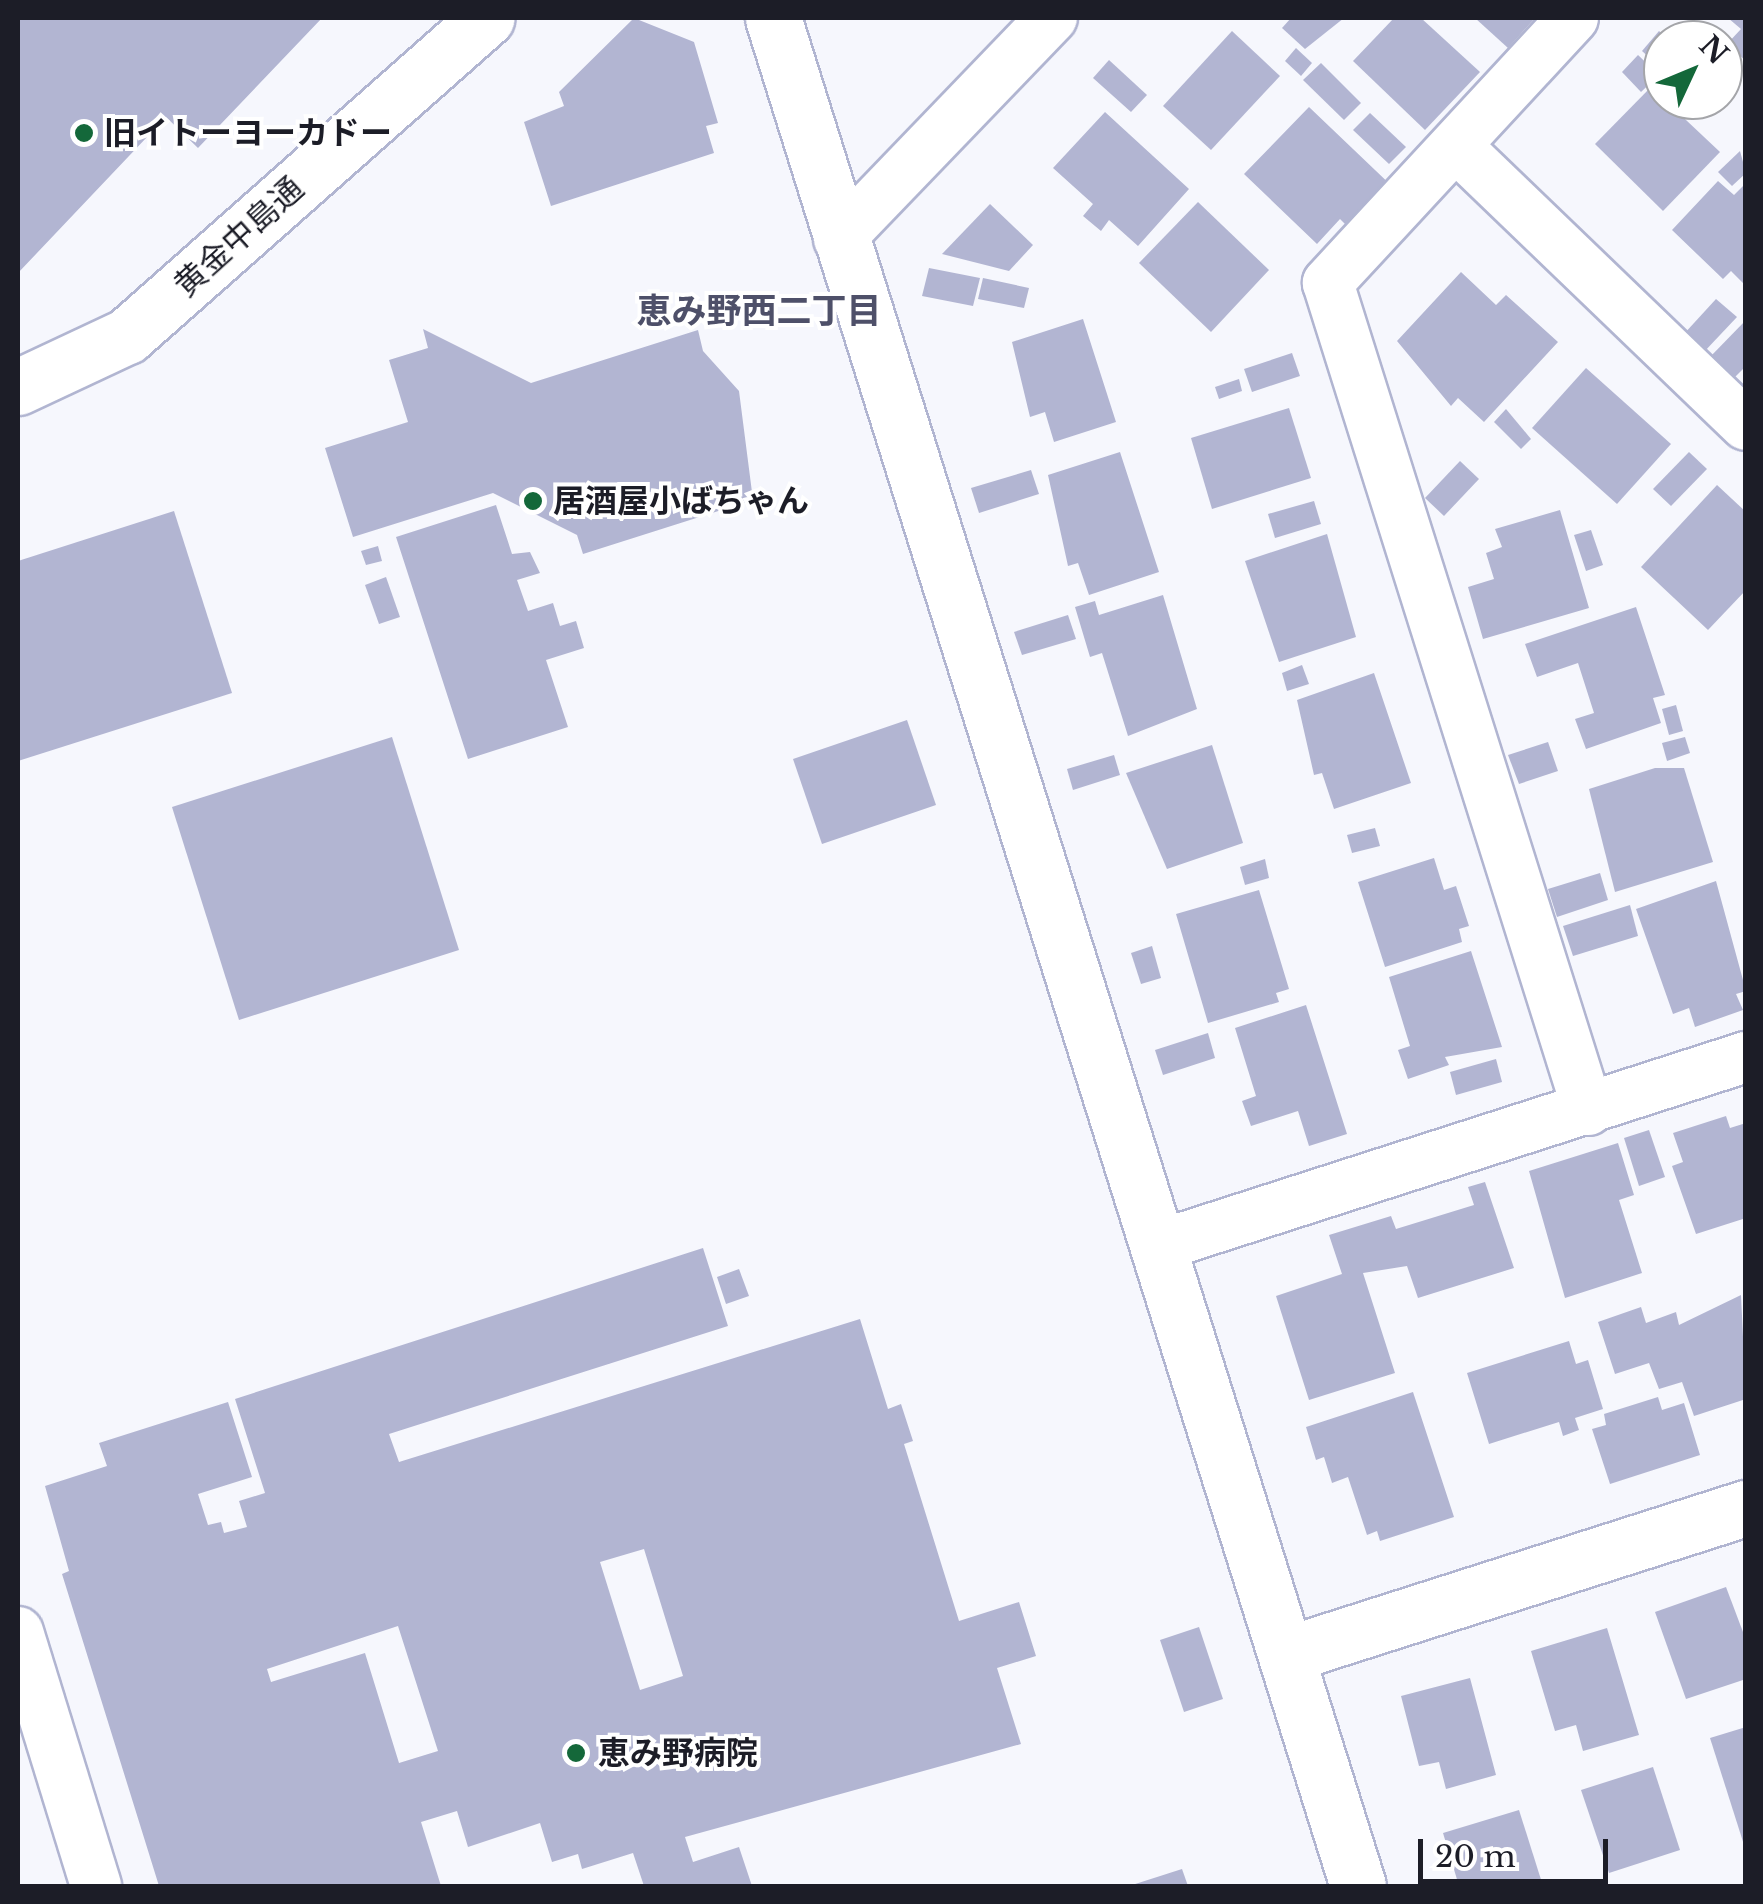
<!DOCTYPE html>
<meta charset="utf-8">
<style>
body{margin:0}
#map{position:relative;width:1763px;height:1904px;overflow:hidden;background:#f6f7fd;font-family:"Libre Baskerville","Noto Sans JP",serif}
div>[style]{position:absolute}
.building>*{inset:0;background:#b2b5d2}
.roads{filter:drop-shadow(2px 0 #b1b5d1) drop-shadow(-2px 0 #b1b5d1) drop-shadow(0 2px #b1b5d1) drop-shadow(0 -2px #b1b5d1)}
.street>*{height:50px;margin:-25px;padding:0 25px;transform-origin:25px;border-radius:25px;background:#fff}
.secondary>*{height:55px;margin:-27.5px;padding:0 27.5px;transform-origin:27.5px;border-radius:27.5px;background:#fff}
.dots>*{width:28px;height:28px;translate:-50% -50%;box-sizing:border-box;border:5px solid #fff;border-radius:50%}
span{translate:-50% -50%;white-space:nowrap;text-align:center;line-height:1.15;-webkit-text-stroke:8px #fff;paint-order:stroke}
.poi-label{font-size:32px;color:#1c1d27;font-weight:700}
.left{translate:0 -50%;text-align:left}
.street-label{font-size:32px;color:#1c1d27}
.neighbourhood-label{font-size:35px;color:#4e5069;font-weight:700}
.frame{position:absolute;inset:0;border:20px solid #1c1d27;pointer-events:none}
.north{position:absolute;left:1643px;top:20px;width:100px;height:100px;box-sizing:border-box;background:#fff;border:2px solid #a4a5a9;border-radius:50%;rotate:46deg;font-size:28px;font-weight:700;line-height:40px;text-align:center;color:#1c1d27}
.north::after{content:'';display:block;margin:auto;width:35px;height:45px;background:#14683a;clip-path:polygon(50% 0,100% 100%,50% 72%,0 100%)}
.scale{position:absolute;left:1418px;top:1839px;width:190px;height:45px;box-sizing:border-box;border:5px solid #1c1d27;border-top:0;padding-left:12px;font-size:30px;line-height:35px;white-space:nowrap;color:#1c1d27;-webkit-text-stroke:8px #fff;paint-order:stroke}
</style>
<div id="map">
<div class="building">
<div style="clip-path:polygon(18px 18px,322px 18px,198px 148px,166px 117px,18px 273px)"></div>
<div style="clip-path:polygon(634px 18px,694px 42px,718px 123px,706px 126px,714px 153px,551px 206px,524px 122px,564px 106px,559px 92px)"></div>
<div style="clip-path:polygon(1291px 18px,1344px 18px,1305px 49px,1282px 28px)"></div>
<div style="clip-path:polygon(1394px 18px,1421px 18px,1480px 72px,1425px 130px,1353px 61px)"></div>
<div style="clip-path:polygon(1475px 18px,1535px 18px,1508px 48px)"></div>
<div style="clip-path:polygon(1728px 18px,1746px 18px,1746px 61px,1727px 44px,1741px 29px)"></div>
<div style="clip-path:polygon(1232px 31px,1280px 76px,1211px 150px,1163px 106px)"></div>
<div style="clip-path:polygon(1659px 31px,1669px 40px,1663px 70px,1642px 51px)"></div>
<div style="clip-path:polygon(1296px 48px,1312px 63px,1301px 76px,1285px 61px)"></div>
<div style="clip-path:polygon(1638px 55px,1659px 75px,1641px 92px,1622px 72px)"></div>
<div style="clip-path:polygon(1109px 60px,1147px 95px,1131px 112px,1093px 78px)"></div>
<div style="clip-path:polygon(1321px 63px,1361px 103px,1344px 120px,1303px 80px)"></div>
<div style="clip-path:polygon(1651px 87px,1720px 152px,1663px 211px,1595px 144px)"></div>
<div style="clip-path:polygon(1309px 107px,1397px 191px,1356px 235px,1340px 219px,1317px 244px,1244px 174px)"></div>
<div style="clip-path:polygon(1105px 112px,1189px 189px,1138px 246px,1109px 220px,1101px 231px,1083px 216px,1093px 204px,1053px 168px)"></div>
<div style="clip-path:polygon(1370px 113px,1406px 147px,1389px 164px,1353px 130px)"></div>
<div style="clip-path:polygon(1740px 151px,1746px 173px,1732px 186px,1718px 172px)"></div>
<div style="clip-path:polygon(1718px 181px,1734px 195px,1746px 183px,1746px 286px,1731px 271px,1723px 279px,1672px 230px)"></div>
<div style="clip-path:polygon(1198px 202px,1269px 270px,1211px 332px,1139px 263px)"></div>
<div style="clip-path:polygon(990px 204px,1033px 245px,1009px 271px,942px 254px)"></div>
<div style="clip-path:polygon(929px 268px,980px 278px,973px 306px,922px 296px)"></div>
<div style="clip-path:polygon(1461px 272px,1496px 305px,1506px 295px,1558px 342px,1484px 422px,1458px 398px,1451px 406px,1397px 341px)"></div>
<div style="clip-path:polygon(983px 278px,1029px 288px,1024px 308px,978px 299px)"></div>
<div style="clip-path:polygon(1716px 299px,1737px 317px,1703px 353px,1683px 335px)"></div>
<div style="clip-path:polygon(1083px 319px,1116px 422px,1054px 442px,1045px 412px,1030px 417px,1012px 342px)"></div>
<div style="clip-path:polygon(1746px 320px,1746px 366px,1733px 379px,1710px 357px)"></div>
<div style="clip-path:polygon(423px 329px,531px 383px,698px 330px,703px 351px,739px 391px,753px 500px,583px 554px,577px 535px,493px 493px,353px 537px,325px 448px,408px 422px,389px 360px,428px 348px)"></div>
<div style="clip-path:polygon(1292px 353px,1300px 376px,1252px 392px,1244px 369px)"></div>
<div style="clip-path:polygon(1586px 368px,1671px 444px,1617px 504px,1532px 428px)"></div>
<div style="clip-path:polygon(1239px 379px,1242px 391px,1219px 399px,1215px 387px)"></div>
<div style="clip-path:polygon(1289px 408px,1311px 478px,1212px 509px,1191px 438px)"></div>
<div style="clip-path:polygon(1506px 409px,1531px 439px,1521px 449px,1494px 422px)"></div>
<div style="clip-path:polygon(1120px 452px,1159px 572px,1089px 595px,1078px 563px,1068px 566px,1048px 475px)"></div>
<div style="clip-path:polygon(1689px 452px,1707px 469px,1671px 506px,1653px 489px)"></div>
<div style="clip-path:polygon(1460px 461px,1479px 479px,1444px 516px,1425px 498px)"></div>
<div style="clip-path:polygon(1031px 470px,1039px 494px,979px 513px,971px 488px)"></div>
<div style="clip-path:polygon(1717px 485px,1746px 512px,1746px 590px,1708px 630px,1641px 567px)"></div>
<div style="clip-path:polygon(1314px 501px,1321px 524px,1275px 538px,1268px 514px)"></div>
<div style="clip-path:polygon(496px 505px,512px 554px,530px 552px,540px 573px,517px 580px,528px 611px,553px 603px,560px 626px,576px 621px,584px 648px,546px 660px,568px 727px,468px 759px,396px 537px)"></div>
<div style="clip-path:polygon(1560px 510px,1589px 608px,1483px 639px,1468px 587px,1494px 579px,1486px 553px,1502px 547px,1495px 529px)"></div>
<div style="clip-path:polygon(174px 511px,232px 693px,18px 761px,18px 561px)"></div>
<div style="clip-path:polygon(1591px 530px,1603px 565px,1586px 571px,1574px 535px)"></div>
<div style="clip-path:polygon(1327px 534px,1356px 637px,1279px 662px,1245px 561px)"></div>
<div style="clip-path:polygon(378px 546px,382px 561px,366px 565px,361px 551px)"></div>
<div style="clip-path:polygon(386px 577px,400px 617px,379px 624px,365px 585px)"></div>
<div style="clip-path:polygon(1163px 595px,1197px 709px,1128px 736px,1102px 653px,1090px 657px,1075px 607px,1095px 601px,1099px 615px)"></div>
<div style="clip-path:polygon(1636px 607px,1665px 695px,1653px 698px,1661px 723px,1586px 749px,1575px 719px,1594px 713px,1578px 663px,1537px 677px,1525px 644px)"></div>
<div style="clip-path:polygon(1068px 615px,1076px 639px,1022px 655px,1014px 632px)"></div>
<div style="clip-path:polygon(1302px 665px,1309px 684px,1287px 691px,1282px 673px)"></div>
<div style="clip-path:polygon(1374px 673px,1411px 783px,1334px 809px,1322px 773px,1314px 775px,1297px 700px)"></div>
<div style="clip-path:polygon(1676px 705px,1683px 731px,1669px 735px,1662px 709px)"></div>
<div style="clip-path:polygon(907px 720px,936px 805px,822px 844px,793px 759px)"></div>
<div style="clip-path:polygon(392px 737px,459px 950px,239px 1020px,172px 807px)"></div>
<div style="clip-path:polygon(1685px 737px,1690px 753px,1667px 761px,1662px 743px)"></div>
<div style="clip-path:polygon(1548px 742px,1558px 771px,1519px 784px,1508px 755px)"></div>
<div style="clip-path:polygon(1212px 745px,1243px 843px,1167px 869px,1126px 773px)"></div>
<div style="clip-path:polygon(1114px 755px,1120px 775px,1073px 790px,1067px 769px)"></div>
<div style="clip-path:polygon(1655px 768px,1684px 768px,1713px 862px,1615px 892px,1589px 789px)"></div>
<div style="clip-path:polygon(1375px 828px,1380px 846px,1352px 853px,1347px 835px)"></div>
<div style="clip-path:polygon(1434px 858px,1444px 890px,1456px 886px,1469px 926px,1459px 929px,1462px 942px,1385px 967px,1358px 882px)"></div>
<div style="clip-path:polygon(1265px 859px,1269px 878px,1245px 885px,1240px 867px)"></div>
<div style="clip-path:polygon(1600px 873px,1608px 900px,1557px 917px,1548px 889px)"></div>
<div style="clip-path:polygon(1716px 881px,1746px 991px,1736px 994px,1743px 1010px,1695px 1027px,1689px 1008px,1673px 1014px,1636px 909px)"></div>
<div style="clip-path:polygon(1259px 890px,1289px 989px,1276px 993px,1279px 1002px,1208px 1023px,1176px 914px)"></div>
<div style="clip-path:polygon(1630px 905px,1638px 936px,1573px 956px,1563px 926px)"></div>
<div style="clip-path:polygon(1152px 946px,1161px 978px,1141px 984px,1131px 953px)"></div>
<div style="clip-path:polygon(1471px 951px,1502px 1047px,1445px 1057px,1449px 1065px,1408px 1079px,1398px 1050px,1410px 1046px,1389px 977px)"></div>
<div style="clip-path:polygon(1306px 1005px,1347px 1134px,1309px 1146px,1298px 1111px,1251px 1126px,1242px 1101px,1256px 1096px,1235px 1028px)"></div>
<div style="clip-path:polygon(1208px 1033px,1215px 1058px,1163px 1075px,1155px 1050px)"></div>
<div style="clip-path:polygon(1496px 1059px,1502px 1082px,1456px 1095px,1450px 1072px)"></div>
<div style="clip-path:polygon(1726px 1116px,1730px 1128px,1746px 1123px,1746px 1218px,1696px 1234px,1672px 1166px,1683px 1162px,1673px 1133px)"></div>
<div style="clip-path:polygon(1649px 1130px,1665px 1177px,1639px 1186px,1624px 1138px)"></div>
<div style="clip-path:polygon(1618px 1143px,1634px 1195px,1619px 1200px,1642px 1273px,1565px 1298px,1529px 1171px)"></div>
<div style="clip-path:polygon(1485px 1182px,1514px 1268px,1418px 1298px,1407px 1266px,1363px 1273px,1395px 1373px,1309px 1400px,1276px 1296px,1342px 1274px,1329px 1235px,1391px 1216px,1396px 1229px,1474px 1205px,1468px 1187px)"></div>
<div style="clip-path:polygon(evenodd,703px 1248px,728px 1326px,389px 1434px,399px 1462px,860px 1319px,888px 1409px,901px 1404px,913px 1441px,904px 1444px,959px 1621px,1019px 1602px,1036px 1656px,997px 1668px,1021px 1744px,685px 1837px,693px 1862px,739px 1847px,752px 1886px,644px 1886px,633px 1853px,582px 1869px,578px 1854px,552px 1862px,540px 1823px,468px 1847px,457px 1811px,421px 1822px,441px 1886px,159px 1886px,62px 1574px,69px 1571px,45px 1486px,107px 1466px,99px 1443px,228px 1402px,252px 1477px,198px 1494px,208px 1525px,221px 1522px,224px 1533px,247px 1527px,239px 1501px,265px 1493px,235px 1399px,703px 1248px,644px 1549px,683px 1676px,640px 1690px,600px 1562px,644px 1549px,703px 1248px,398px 1626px,438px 1751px,399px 1763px,365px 1653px,271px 1682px,267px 1669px,398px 1626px)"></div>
<div style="clip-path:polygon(739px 1269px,749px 1296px,726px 1304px,717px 1277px)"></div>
<div style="clip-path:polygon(1741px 1295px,1746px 1399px,1694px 1416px,1682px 1382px,1659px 1389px,1649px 1363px,1615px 1374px,1598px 1322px,1641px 1307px,1646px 1323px,1676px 1312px,1679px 1325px)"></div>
<div style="clip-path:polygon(1569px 1341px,1576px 1364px,1588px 1360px,1603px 1409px,1575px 1418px,1579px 1430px,1563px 1436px,1559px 1422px,1489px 1444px,1467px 1373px)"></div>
<div style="clip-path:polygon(1413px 1392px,1454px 1517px,1380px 1541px,1377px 1531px,1367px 1535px,1348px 1477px,1332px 1483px,1324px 1457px,1316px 1460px,1306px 1427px)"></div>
<div style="clip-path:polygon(1658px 1397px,1662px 1410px,1684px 1403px,1700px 1455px,1610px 1484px,1592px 1429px,1606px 1425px,1604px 1414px)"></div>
<div style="clip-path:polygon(1726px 1587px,1746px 1640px,1746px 1679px,1686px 1699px,1655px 1612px)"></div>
<div style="clip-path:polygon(1199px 1627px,1223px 1699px,1184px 1712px,1160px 1640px)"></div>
<div style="clip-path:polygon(1607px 1628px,1639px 1735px,1583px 1751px,1576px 1725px,1555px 1731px,1531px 1651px)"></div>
<div style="clip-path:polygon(1470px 1678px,1496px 1775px,1446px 1789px,1439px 1762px,1419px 1766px,1401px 1696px)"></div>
<div style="clip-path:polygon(1746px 1727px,1746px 1848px,1745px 1848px,1710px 1738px)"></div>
<div style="clip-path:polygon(1653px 1767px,1680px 1850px,1609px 1873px,1581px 1790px)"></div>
<div style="clip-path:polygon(1519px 1810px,1543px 1886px,1459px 1886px,1443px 1833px)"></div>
<div style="clip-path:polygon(1182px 1869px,1188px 1886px,1129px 1886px)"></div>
</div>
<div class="roads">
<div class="street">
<div style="left:1573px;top:18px;width:361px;rotate:132.8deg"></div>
<div style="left:1328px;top:283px;width:867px;rotate:72.55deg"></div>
<div style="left:1456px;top:146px;width:402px;rotate:43.9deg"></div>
<div style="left:839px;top:239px;width:307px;rotate:-46.1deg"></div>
<div style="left:1158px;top:1246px;width:618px;rotate:-17.82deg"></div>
<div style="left:18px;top:1632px;width:266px;rotate:72.9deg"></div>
</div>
<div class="secondary">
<div style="left:773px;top:18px;width:1957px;rotate:72.61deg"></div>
<div style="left:18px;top:387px;width:120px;rotate:-25.1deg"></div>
<div style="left:127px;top:336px;width:480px;rotate:-41.5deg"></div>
<div style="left:1288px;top:1654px;width:481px;rotate:-17.7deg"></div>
</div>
</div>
<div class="dots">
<div style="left:84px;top:133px;background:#14683a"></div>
<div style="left:533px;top:501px;background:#14683a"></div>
<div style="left:576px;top:1753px;background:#14683a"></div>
</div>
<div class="poi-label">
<span class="left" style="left:104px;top:133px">旧イトーヨーカドー</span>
<span class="left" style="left:553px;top:501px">居酒屋小ばちゃん</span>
<span class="left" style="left:598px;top:1753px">恵み野病院</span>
</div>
<div class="street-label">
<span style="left:239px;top:237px;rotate:-42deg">黄金中島通</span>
</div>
<div class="neighbourhood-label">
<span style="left:759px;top:311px">恵み野西二丁目</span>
</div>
<div class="frame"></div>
<div class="north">N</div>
<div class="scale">20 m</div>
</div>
